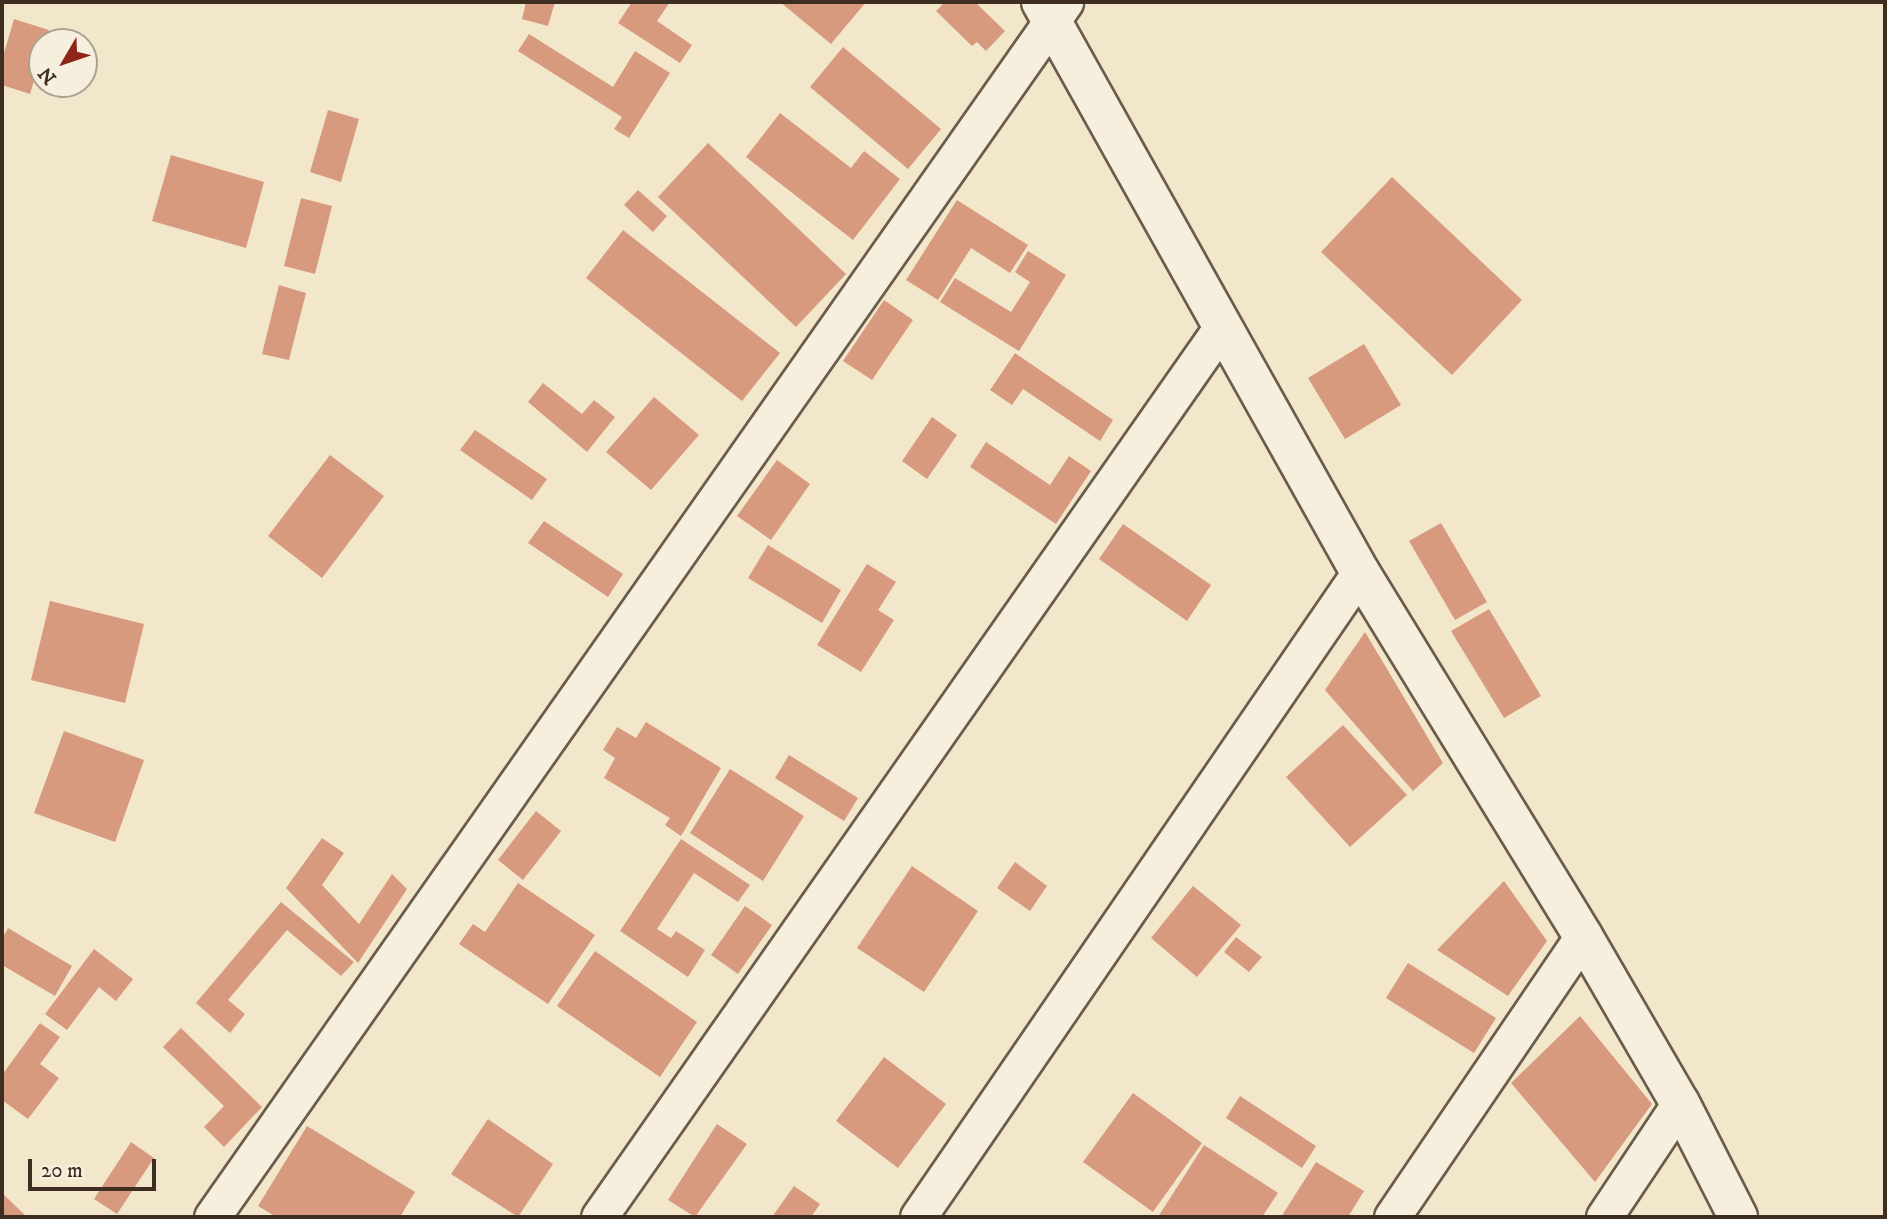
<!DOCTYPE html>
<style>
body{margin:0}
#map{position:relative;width:1887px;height:1219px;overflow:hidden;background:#f2e7cb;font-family:"IM FELL DW Pica",serif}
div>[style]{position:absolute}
.building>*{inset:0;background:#d79a7f}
.roads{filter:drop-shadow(2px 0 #6b5c4c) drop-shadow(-2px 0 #6b5c4c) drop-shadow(0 2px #6b5c4c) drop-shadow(0 -2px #6b5c4c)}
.street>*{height:35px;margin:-17.5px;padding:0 17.5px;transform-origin:17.5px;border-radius:17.5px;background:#f7efdd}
.secondary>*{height:38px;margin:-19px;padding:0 19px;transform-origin:19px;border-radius:19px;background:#f7efdd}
span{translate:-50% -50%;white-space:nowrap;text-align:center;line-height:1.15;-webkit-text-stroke:6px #f7efdd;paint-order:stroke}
.frame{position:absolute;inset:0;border:4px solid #3e2e22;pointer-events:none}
.north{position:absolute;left:28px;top:28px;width:70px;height:70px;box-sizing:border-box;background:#f7efdd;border:2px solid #ada292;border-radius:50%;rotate:231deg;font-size:19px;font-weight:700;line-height:28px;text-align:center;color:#3e2e22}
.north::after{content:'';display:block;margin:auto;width:24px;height:32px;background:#8f2418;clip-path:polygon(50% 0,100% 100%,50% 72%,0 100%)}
.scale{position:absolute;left:28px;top:1159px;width:128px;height:32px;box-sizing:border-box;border:4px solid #3e2e22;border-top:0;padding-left:9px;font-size:21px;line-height:24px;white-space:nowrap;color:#3e2e22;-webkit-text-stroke:5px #f7efdd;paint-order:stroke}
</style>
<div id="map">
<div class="building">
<div style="clip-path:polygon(526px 2px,555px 2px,548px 26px,522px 19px)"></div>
<div style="clip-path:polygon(632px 2px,670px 2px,657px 21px,692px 45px,680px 63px,618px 23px)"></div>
<div style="clip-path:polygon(780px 2px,866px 2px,831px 44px)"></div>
<div style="clip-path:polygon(945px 2px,975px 2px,1005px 31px,986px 51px,977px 42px,972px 46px,936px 11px)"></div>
<div style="clip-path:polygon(14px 19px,49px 30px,30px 94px,2px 85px,2px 60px)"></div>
<div style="clip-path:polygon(529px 34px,613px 87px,635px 51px,670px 73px,629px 138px,614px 129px,622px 117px,518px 51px)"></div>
<div style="clip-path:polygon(843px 47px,941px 129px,908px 169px,810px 87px)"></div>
<div style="clip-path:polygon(328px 110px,359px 119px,341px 182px,310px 172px)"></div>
<div style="clip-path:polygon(780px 113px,851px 168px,864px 151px,900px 179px,853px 240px,746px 157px)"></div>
<div style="clip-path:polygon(708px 143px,846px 274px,796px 327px,658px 197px)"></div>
<div style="clip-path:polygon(171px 155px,264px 182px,246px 248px,152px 221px)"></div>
<div style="clip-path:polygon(1392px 177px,1522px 300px,1452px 375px,1321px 252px)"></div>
<div style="clip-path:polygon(638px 190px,667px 216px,653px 232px,624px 205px)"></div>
<div style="clip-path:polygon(301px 198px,332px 206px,315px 274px,284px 266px)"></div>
<div style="clip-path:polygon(957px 200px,1028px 245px,1010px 273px,971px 248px,938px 300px,906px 280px)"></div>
<div style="clip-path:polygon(623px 230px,780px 353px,742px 401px,586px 278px)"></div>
<div style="clip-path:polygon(1028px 251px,1066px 275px,1019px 351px,940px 302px,955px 278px,1011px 312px,1030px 282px,1015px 272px)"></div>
<div style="clip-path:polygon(279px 285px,306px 293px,289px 360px,262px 354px)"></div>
<div style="clip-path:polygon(884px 300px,913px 320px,872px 380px,843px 361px)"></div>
<div style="clip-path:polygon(1364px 344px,1401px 405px,1345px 439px,1308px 378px)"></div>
<div style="clip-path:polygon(1015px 353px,1113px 420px,1100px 441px,1023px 389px,1012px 405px,990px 390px)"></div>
<div style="clip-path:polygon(543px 383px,582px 414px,594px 400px,615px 417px,587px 452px,528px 402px)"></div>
<div style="clip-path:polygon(654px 397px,699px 435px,651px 490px,606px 452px)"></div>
<div style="clip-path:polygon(932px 417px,957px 435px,927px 479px,902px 461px)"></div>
<div style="clip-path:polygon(475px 430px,547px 479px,532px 500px,460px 450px)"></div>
<div style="clip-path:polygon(986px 442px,1050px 485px,1069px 456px,1091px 471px,1056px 524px,970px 467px)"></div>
<div style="clip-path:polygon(330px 455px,384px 496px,322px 578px,268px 536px)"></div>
<div style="clip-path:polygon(777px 460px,810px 484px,771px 540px,737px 516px)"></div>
<div style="clip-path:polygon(544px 521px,623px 574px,608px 597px,528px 543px)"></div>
<div style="clip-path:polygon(1441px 523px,1487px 602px,1455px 620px,1409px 541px)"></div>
<div style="clip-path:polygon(1123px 524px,1211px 585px,1187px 621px,1099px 559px)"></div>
<div style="clip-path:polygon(768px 545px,841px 590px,822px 623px,748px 578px)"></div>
<div style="clip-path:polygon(867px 564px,896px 582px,878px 610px,894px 620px,861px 672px,817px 645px)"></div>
<div style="clip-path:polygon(50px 601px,144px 624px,125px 703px,31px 680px)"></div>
<div style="clip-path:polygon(1489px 609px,1541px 696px,1504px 718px,1451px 631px)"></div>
<div style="clip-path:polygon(1365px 632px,1443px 763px,1413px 791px,1325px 690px)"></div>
<div style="clip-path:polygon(646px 722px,721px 768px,681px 836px,665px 825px,670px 818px,604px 778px,615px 758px,603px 750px,617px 727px,636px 738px)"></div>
<div style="clip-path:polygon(1343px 725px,1407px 795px,1350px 847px,1286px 777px)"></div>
<div style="clip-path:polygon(64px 731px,144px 760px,115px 842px,34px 813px)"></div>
<div style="clip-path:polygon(789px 755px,858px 798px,844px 821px,775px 778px)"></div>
<div style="clip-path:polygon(730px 769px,804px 816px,763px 881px,690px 833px)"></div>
<div style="clip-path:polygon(536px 811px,561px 831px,523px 880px,498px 860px)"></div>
<div style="clip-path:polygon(322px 838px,344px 853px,322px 885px,359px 924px,392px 874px,407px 889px,358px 963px,286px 888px)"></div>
<div style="clip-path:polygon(681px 839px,750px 885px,738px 902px,694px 873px,657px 929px,671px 938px,676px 931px,705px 950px,688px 977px,620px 931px)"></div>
<div style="clip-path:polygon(1015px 862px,1047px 886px,1030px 911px,997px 888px)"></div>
<div style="clip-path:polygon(912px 866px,978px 911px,924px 992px,857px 948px)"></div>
<div style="clip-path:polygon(1504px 881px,1547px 941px,1508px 996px,1437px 950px)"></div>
<div style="clip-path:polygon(518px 883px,595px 935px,548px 1004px,459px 944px,473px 924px,485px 932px)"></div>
<div style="clip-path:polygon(1193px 886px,1241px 925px,1197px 977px,1151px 938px)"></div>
<div style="clip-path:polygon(281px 902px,354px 962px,341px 976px,287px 930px,228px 1000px,245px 1014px,230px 1033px,196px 1003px)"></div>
<div style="clip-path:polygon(745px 906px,772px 925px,738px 974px,711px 955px)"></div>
<div style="clip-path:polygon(8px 928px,72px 966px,55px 996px,2px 965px,2px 939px)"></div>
<div style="clip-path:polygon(1236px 937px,1262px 957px,1249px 972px,1224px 952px)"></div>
<div style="clip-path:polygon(94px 949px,133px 979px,116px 1001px,99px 987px,67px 1030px,45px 1014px)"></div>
<div style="clip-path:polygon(595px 951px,697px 1022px,660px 1077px,557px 1006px)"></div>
<div style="clip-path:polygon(1408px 963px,1496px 1018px,1474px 1053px,1386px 998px)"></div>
<div style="clip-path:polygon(1580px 1016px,1652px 1104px,1595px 1182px,1511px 1083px)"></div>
<div style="clip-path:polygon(40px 1023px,60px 1037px,40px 1064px,59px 1078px,28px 1119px,2px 1100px,2px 1075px)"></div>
<div style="clip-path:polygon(181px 1028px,262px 1107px,224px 1147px,204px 1127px,224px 1106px,163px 1047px)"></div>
<div style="clip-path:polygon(884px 1057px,946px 1104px,898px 1168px,836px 1121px)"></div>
<div style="clip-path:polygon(1133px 1093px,1202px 1143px,1153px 1212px,1083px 1162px)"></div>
<div style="clip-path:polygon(1240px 1096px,1316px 1146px,1302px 1168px,1226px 1118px)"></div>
<div style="clip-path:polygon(488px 1119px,553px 1164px,518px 1217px,451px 1174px)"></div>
<div style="clip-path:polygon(717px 1124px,747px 1144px,695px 1217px,668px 1200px)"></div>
<div style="clip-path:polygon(307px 1126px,415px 1192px,400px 1217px,276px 1217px,258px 1206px)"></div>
<div style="clip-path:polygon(131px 1142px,154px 1158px,117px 1214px,94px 1199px)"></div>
<div style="clip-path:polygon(1204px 1145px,1278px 1193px,1262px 1217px,1158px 1217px)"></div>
<div style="clip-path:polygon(1316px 1162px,1364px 1191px,1348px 1217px,1281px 1217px)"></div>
<div style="clip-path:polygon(794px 1186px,820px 1204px,811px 1217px,772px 1217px)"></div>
<div style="clip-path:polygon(2px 1193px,27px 1217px,2px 1217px)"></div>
</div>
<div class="roads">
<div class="street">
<div style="left:212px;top:1217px;width:1485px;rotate:-54.93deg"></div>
<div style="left:599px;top:1217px;width:1085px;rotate:-55.02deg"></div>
<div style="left:918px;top:1217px;width:782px;rotate:-55.58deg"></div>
<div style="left:1392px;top:1217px;width:340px;rotate:-55.8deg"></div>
<div style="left:1604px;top:1217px;width:137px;rotate:-56.3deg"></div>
</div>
<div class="secondary">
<div style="left:1041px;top:2px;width:653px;rotate:60.77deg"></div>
<div style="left:1360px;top:572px;width:427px;rotate:58.5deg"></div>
<div style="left:1583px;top:936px;width:193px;rotate:59.9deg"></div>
<div style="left:1680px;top:1103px;width:128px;rotate:63deg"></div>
</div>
</div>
<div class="frame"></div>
<div class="north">N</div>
<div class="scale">20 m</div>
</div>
